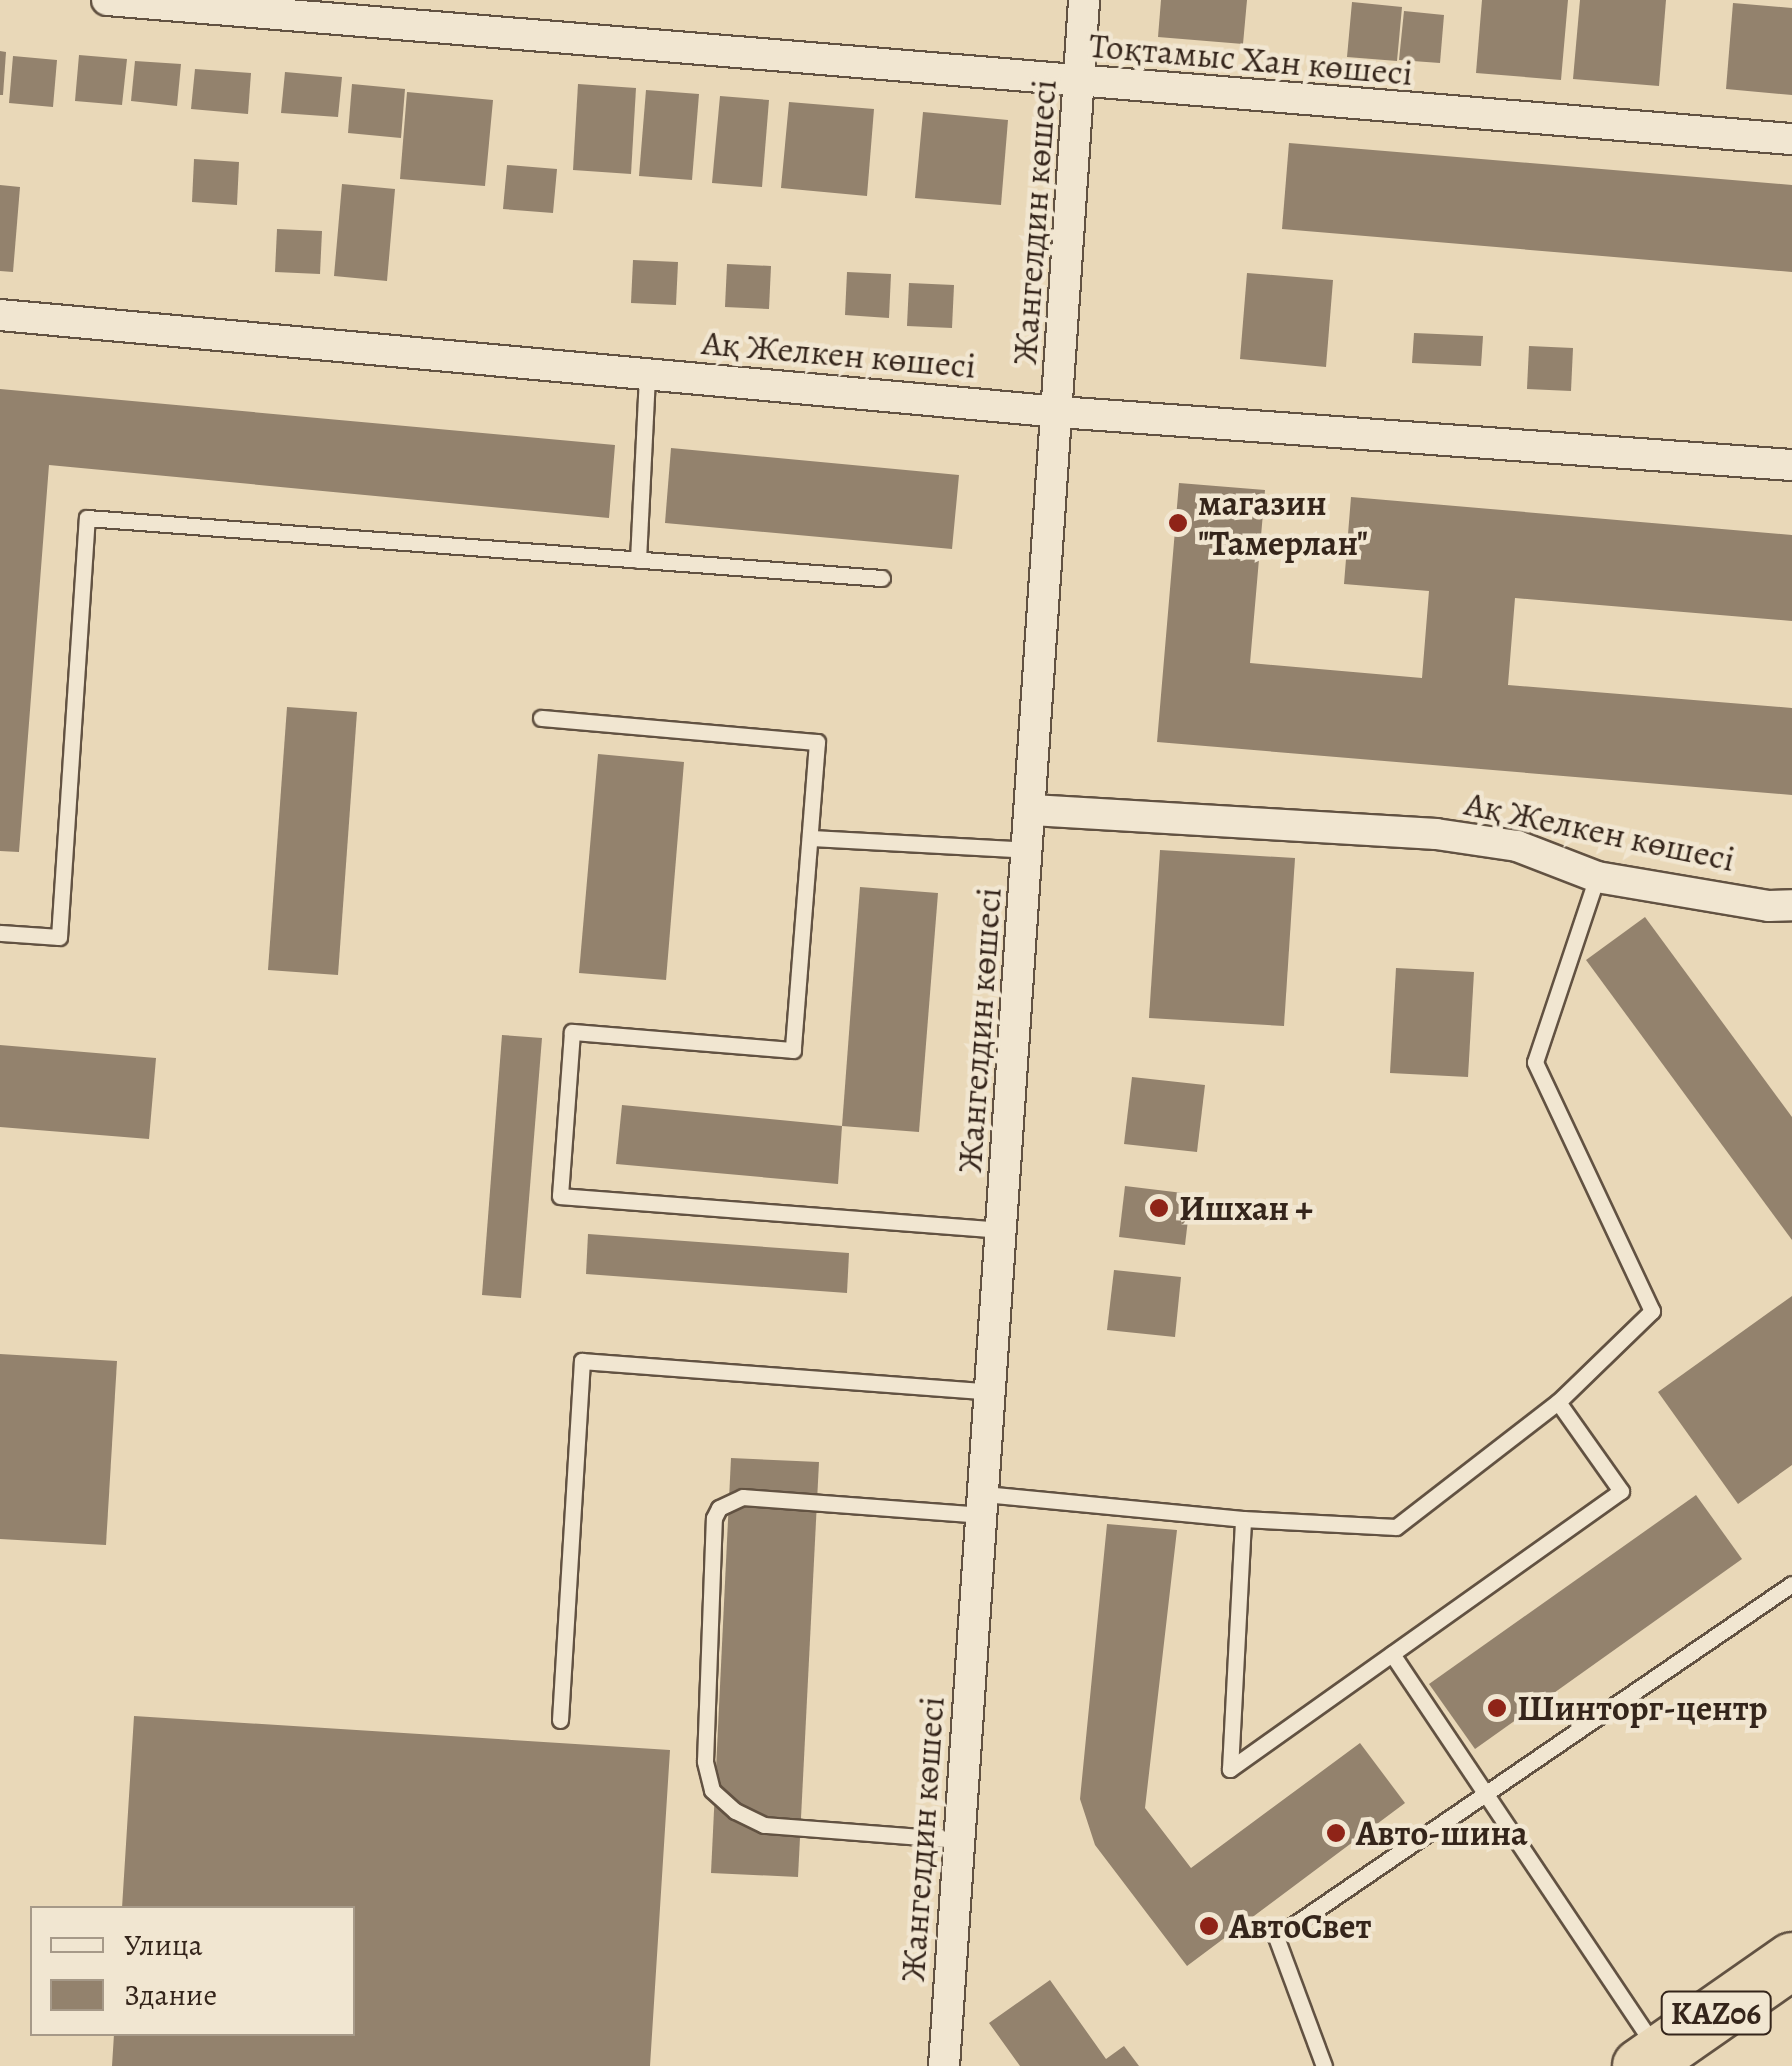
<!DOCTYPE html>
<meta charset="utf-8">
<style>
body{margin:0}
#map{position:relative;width:1792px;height:2066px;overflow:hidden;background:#e9d8b8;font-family:Alegreya,serif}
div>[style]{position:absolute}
.building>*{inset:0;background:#93826d}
.roads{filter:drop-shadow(2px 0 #625242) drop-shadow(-2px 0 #625242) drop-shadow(0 2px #625242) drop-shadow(0 -2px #625242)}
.lane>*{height:15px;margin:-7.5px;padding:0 7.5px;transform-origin:7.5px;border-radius:7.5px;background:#f1e6d1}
.street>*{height:30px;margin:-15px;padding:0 15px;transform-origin:15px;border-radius:15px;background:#f1e6d1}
.highway>*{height:55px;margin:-27.5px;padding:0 27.5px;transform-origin:27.5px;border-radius:27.5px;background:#e9d8b8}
.dots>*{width:28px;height:28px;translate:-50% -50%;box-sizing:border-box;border:5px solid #f1e6d1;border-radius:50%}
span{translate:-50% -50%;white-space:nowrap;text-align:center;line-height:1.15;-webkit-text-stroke:9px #f1e6d1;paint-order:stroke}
.shield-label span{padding:2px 8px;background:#f1e6d1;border:2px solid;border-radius:8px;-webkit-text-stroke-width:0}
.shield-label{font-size:32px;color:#35251b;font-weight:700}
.street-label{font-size:35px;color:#35251b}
.poi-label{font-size:35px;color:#35251b;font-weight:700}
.left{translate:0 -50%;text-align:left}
.legend{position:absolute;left:30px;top:1906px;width:325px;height:130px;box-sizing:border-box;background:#f1e6d1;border:2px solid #a69988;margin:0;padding:12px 18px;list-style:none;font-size:30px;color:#35251b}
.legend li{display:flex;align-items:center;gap:20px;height:50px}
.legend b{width:50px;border:2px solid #a69988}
</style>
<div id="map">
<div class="building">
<div style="clip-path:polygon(1161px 0,1247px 0,1243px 44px,1158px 37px)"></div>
<div style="clip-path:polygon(1482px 0,1568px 0,1561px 80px,1476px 73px)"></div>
<div style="clip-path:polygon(1580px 0,1666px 0,1659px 86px,1573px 79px)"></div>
<div style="clip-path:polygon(1352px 2px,1402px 7px,1397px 61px,1347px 57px)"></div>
<div style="clip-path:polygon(1733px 3px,1792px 8px,1792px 95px,1726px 89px)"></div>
<div style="clip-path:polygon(1404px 11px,1444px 15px,1440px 63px,1399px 60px)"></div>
<div style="clip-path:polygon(0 51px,6px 52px,3px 95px,0 95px)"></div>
<div style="clip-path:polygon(79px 55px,127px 59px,122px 105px,75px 101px)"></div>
<div style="clip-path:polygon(13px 56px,57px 60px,53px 107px,9px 103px)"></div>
<div style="clip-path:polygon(135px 61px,181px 64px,177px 106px,131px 101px)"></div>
<div style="clip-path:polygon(195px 69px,251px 73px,248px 114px,191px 109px)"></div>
<div style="clip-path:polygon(285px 72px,342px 77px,338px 117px,281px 113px)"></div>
<div style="clip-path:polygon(352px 84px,405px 89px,401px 138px,348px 133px)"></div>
<div style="clip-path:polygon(578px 84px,636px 88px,631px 174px,573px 170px)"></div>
<div style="clip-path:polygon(646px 90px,699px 94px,692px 180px,639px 176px)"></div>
<div style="clip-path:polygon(407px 92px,493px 100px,485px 186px,400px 179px)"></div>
<div style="clip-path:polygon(720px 96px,769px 100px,762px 187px,712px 183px)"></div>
<div style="clip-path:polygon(789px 102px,874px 109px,867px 196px,781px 188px)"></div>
<div style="clip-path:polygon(923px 112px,1008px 120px,1001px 205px,915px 198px)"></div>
<div style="clip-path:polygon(1289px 143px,1792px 185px,1792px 272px,1282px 229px)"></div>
<div style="clip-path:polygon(194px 159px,239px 162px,237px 205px,192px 202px)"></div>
<div style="clip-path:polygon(507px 165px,557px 169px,553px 213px,503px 209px)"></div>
<div style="clip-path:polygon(342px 184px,395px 189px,387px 281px,334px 276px)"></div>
<div style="clip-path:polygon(0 185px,20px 187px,13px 272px,0 271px)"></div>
<div style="clip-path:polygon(277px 229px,322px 231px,320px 274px,275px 272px)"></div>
<div style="clip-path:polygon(633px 260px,678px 262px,676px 305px,631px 303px)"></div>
<div style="clip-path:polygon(727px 264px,771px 266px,769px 309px,725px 307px)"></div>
<div style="clip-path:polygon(847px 272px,891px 274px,889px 318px,845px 315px)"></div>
<div style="clip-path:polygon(1247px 273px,1333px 280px,1326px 367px,1240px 359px)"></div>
<div style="clip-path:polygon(909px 283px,954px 285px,952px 328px,907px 326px)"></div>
<div style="clip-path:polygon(1414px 333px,1483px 336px,1481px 366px,1412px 363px)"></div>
<div style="clip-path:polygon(1529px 346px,1573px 348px,1571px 391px,1527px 389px)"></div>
<div style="clip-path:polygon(0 389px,615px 445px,609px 518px,49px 465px,19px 852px,0 851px)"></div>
<div style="clip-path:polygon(671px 448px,959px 475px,952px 549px,665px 523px)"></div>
<div style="clip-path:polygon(1179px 483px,1265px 490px,1250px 663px,1422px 678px,1429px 591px,1344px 584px,1351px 497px,1792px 535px,1792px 621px,1515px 598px,1508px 685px,1792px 708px,1792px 795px,1157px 742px)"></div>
<div style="clip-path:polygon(287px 707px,357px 712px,338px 975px,268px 970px)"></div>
<div style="clip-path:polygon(598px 754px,684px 762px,666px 980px,579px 973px)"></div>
<div style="clip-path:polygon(1160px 850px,1295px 858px,1284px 1026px,1149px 1018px)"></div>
<div style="clip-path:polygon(860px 887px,938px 893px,919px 1132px,842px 1126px)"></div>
<div style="clip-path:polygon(1645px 917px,1792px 1117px,1792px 1240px,1586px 960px)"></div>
<div style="clip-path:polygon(1396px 968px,1474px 972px,1468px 1077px,1390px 1073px)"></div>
<div style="clip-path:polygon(502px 1035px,542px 1038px,521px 1298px,482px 1295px)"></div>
<div style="clip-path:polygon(0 1045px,156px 1058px,149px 1139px,0 1127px)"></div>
<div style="clip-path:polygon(1132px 1077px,1205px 1085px,1197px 1152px,1124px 1144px)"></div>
<div style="clip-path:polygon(622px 1105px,842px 1126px,838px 1184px,616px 1164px)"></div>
<div style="clip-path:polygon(1125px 1186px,1191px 1194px,1185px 1245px,1119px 1237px)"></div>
<div style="clip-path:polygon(588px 1234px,849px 1253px,847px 1293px,586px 1274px)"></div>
<div style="clip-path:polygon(1114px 1270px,1181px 1277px,1175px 1337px,1107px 1330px)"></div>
<div style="clip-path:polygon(1792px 1296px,1792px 1465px,1738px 1504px,1658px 1392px)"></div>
<div style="clip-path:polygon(0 1354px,117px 1361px,106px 1545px,0 1539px)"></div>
<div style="clip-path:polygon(731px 1458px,819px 1462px,798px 1877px,711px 1873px)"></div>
<div style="clip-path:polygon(1696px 1495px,1742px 1559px,1475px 1749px,1429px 1684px)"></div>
<div style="clip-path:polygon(1107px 1524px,1177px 1530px,1145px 1808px,1191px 1868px,1360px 1743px,1405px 1803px,1187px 1966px,1095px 1845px,1080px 1799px)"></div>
<div style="clip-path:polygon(134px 1716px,670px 1750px,650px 2066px,112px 2066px,114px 2034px,352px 2034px,352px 1908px,122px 1908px)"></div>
<div style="clip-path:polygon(1050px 1980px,1106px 2059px,1124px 2046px,1139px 2066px,1020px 2066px,989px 2023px)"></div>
</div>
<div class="roads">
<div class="lane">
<div style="left:638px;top:560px;width:186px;rotate:-87.2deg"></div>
<div style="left:541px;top:718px;width:277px;rotate:5deg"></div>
<div style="left:817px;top:742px;width:309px;rotate:94.5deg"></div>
<div style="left:793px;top:1050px;width:222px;rotate:-175.3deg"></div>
<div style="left:572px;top:1032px;width:164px;rotate:94.2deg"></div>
<div style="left:560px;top:1196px;width:443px;rotate:4.4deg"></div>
<div style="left:810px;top:838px;width:219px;rotate:3.1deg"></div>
<div style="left:0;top:933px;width:59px;rotate:3.9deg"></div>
<div style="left:59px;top:937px;width:420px;rotate:-86.2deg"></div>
<div style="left:87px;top:518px;width:797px;rotate:4.32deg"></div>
<div style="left:1558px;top:1402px;width:109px;rotate:54.7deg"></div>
<div style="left:1621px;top:1491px;width:480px;rotate:144.6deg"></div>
<div style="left:1230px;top:1769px;width:250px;rotate:-87deg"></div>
<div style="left:1243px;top:1519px;width:153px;rotate:3deg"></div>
<div style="left:1396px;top:1527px;width:205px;rotate:-37.7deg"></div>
<div style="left:1558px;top:1402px;width:131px;rotate:-44.1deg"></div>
<div style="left:1652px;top:1311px;width:275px;rotate:-115.2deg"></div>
<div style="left:1535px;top:1062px;width:195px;rotate:-71.5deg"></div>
<div style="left:984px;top:1494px;width:260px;rotate:5.5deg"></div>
<div style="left:1392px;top:1654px;width:471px;rotate:56.2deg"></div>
<div style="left:560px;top:1720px;width:360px;rotate:-86.5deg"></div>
<div style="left:582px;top:1361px;width:410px;rotate:4.3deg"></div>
<div style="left:960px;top:1840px;width:197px;rotate:-175.6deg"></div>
<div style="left:764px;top:1825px;width:32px;rotate:-154deg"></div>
<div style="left:735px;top:1811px;width:31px;rotate:-138deg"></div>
<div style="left:712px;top:1790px;width:30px;rotate:-104deg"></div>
<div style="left:705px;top:1761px;width:243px;rotate:-87.9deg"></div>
<div style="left:714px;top:1518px;width:11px;rotate:-63deg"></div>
<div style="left:719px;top:1508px;width:26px;rotate:-25deg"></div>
<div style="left:743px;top:1497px;width:240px;rotate:4.3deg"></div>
<div style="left:1324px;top:2066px;width:138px;rotate:-110.4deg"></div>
<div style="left:1276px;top:1937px;width:625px;rotate:-34.38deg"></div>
</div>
<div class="street">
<div style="left:107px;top:0;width:1691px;rotate:4.72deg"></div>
<div style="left:0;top:315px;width:1063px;rotate:5.23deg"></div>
<div style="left:1059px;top:412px;width:735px;rotate:4.14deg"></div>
<div style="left:1032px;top:810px;width:405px;rotate:3.4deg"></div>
<div style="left:1436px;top:834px;width:82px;rotate:8.4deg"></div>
<div style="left:1517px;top:846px;width:86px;rotate:21.2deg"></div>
<div style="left:1597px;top:877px;width:174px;rotate:9.6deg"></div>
<div style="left:1769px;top:906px;width:23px;rotate:-2deg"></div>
<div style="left:944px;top:2066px;width:2071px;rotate:-86.12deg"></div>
</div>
<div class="highway">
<div style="left:1640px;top:2066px;width:185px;rotate:-34.9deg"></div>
</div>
</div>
<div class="dots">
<div style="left:1178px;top:523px;background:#8f2418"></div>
<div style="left:1159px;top:1208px;background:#8f2418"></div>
<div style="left:1497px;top:1708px;background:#8f2418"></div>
<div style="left:1336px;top:1833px;background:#8f2418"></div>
<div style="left:1209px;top:1926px;background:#8f2418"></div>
</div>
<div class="shield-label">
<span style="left:1716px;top:2013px">KАZ06</span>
</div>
<div class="street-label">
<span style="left:1251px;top:59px;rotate:5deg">Тоқтамыс Хан көшесі</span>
<span style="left:1034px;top:222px;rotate:-86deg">Жангелдин көшесі</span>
<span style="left:839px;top:354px;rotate:5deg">Ақ Желкен көшесі</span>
<span style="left:1600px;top:831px;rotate:12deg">Ақ Желкен көшесі</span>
<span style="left:979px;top:1030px;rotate:-86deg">Жангелдин көшесі</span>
<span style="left:922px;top:1839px;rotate:-86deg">Жангелдин көшесі</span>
</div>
<div class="poi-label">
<span class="left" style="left:1198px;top:523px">магазин<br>"Тамерлан"</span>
<span class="left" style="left:1179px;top:1208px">Ишхан +</span>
<span class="left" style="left:1517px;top:1708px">Шинторг-центр</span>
<span class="left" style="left:1356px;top:1833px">Авто-шина</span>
<span class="left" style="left:1229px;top:1926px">АвтоСвет</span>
</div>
<ul class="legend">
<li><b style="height:12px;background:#f1e6d1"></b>Улица</li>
<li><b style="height:28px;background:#93826d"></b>Здание</li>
</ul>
</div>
